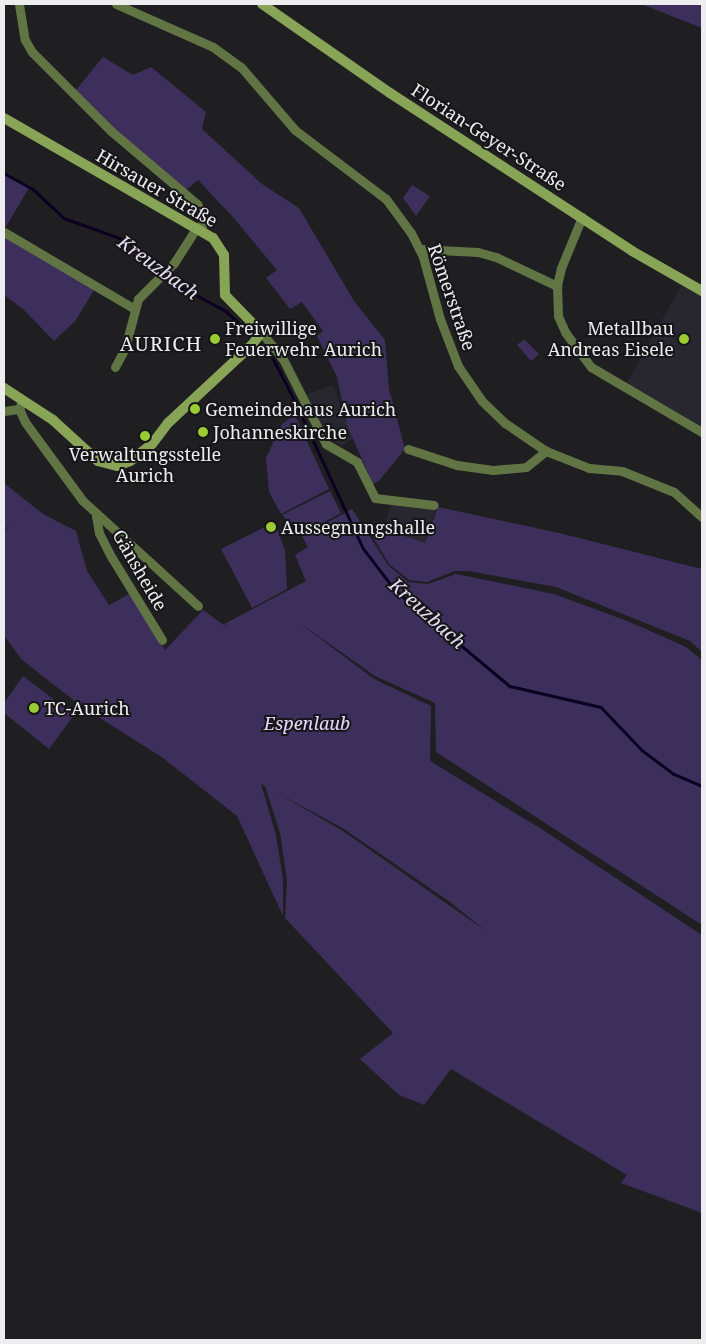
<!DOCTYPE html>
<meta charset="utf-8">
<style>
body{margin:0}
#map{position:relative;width:706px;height:1344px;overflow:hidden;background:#1f1e21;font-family:"Noto Serif",serif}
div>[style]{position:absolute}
.built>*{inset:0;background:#28262f}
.green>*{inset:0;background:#3d2f5b}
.stream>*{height:2.5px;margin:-1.25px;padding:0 1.25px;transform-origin:1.25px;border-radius:1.25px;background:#0c0022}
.street>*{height:9px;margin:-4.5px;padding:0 4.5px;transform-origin:4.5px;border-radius:4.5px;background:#617444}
.secondary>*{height:10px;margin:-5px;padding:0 5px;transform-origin:5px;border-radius:5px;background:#88a457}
.dots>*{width:14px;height:14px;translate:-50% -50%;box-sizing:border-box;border:2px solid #161518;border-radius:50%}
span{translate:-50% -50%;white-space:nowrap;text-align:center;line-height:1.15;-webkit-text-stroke:4px #161518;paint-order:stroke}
.street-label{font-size:18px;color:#ededef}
.poi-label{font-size:18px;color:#ededef}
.left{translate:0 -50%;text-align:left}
.right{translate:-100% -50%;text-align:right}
.park-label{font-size:18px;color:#e2d9ff;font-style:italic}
.water-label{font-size:19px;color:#e2ddf0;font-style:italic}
.quarter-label{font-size:20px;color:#ededef;letter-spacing:1px}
.frame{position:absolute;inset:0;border:5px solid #ededef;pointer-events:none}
</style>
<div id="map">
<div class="built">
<div style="clip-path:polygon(682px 284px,702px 296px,702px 432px,624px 388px)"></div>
<div style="clip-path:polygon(333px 385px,353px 439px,342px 446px,327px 437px,305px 395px)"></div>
<div style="clip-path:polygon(391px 502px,437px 507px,425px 543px,384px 529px)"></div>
</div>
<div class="green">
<div style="clip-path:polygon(641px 4px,702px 4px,702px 28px)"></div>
<div style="clip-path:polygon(103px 57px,133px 75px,151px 67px,206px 112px,202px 129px,262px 184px,299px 208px,354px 301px,385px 340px,389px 389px,405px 449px,379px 481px,373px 484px,347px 425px,337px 377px,317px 336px,323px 331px,302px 302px,290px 309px,266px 278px,277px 270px,232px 216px,198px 180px,186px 190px,128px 142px,75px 91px)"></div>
<div style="clip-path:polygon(4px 174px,29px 188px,4px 230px)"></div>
<div style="clip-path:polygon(412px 185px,430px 196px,416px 216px,403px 198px)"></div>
<div style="clip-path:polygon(4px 233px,94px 290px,76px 320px,54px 341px,23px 309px,4px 295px)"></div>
<div style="clip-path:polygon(524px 339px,539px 354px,531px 361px,517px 345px)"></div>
<div style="clip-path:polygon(295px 415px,329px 489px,281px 514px,269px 492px,266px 458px,282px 424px)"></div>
<div style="clip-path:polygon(evenodd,4px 483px,43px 514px,76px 531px,87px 571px,109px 605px,131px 593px,165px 650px,203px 610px,228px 628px,224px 624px,306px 581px,295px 555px,308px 547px,302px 536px,352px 509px,388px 565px,408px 582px,428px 584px,456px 574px,554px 594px,630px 622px,686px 647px,702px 660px,702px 925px,436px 752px,435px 703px,375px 676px,297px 621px,374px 679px,431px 706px,430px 761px,543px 830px,702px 935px,702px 1213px,621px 1183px,627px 1175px,451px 1069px,424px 1105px,399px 1095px,360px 1059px,393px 1033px,285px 918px,287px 880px,280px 833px,265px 786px,261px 784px,276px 835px,283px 879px,283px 916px,237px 816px,163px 758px,81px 706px,21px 659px,4px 635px,4px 535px,10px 519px,4px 533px,4px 483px,274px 791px,344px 829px,450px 902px,486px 931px,343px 831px,274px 791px)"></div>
<div style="clip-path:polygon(330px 491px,341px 513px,301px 535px,282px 515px)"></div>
<div style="clip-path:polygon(438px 507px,559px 533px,702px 569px,702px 652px,690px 641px,556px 587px,469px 571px,455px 571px,427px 582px,409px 580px,389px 564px,373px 537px,384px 529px,425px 543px)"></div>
<div style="clip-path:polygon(275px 522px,285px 551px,287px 589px,252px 608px,221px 549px)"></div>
<div style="clip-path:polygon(23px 676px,74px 715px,49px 749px,4px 713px,4px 703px)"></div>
</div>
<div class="stream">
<div style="left:4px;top:173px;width:33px;rotate:29deg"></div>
<div style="left:33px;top:189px;width:42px;rotate:43.1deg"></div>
<div style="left:64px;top:218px;width:59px;rotate:19.7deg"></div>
<div style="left:120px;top:238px;width:14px;rotate:30deg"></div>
<div style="left:132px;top:245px;width:52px;rotate:43.5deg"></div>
<div style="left:170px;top:281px;width:64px;rotate:28.2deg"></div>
<div style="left:226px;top:311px;width:37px;rotate:44deg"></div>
<div style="left:258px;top:343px;width:21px;rotate:45deg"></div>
<div style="left:273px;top:358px;width:44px;rotate:62.9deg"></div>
<div style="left:293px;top:397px;width:166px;rotate:65.1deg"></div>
<div style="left:363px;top:548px;width:53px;rotate:52.7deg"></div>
<div style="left:395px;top:590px;width:150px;rotate:39.9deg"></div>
<div style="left:510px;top:686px;width:93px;rotate:13deg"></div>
<div style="left:601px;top:707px;width:59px;rotate:46.4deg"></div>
<div style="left:642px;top:750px;width:40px;rotate:37deg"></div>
<div style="left:674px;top:774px;width:30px;rotate:23deg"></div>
</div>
<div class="street">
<div style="left:19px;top:4px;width:36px;rotate:81deg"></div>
<div style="left:25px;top:40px;width:14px;rotate:60deg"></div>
<div style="left:32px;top:52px;width:112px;rotate:45deg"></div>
<div style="left:111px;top:131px;width:113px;rotate:40.3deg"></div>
<div style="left:197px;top:204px;width:14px;rotate:60deg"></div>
<div style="left:204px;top:216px;width:14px;rotate:102deg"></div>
<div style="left:116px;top:4px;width:106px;rotate:23.9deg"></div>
<div style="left:213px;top:47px;width:34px;rotate:36deg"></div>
<div style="left:241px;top:67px;width:83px;rotate:49.4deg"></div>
<div style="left:295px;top:130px;width:114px;rotate:37.2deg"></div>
<div style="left:386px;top:199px;width:42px;rotate:53.7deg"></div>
<div style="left:411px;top:233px;width:27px;rotate:63deg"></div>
<div style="left:423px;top:257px;width:64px;rotate:74.7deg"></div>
<div style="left:440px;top:319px;width:50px;rotate:69deg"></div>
<div style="left:458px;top:366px;width:42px;rotate:55.6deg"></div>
<div style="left:482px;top:401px;width:32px;rotate:44deg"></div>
<div style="left:505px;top:423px;width:50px;rotate:34.3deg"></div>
<div style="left:546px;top:451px;width:46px;rotate:21.6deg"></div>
<div style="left:589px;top:468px;width:33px;rotate:5deg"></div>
<div style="left:622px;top:471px;width:56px;rotate:22deg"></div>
<div style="left:674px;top:492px;width:38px;rotate:42deg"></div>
<div style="left:582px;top:217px;width:55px;rotate:112.4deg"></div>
<div style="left:561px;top:268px;width:18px;rotate:103deg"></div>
<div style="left:557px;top:286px;width:30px;rotate:88deg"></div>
<div style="left:558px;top:316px;width:17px;rotate:66deg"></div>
<div style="left:565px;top:332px;width:44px;rotate:53.4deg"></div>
<div style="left:591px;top:367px;width:129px;rotate:30.4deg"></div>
<div style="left:4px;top:232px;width:150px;rotate:30.5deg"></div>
<div style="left:419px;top:249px;width:59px;rotate:2.9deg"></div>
<div style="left:478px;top:252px;width:19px;rotate:16deg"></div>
<div style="left:496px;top:257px;width:68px;rotate:25.4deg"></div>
<div style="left:261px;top:332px;width:35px;rotate:51deg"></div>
<div style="left:283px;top:359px;width:95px;rotate:63.2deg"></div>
<div style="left:326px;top:444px;width:36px;rotate:30deg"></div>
<div style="left:357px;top:462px;width:40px;rotate:63.4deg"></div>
<div style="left:375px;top:498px;width:59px;rotate:6.8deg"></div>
<div style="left:115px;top:367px;width:21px;rotate:-62deg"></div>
<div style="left:125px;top:348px;width:51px;rotate:-75.1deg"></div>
<div style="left:138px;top:299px;width:51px;rotate:-45deg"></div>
<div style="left:174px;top:263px;width:43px;rotate:-57.4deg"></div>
<div style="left:22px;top:400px;width:9px;rotate:108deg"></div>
<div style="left:19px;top:409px;width:14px;rotate:65deg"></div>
<div style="left:25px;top:422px;width:97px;rotate:53.8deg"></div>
<div style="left:82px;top:500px;width:157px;rotate:42.4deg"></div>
<div style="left:4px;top:411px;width:15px;rotate:-8deg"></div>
<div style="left:408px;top:449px;width:52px;rotate:18.1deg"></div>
<div style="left:457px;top:465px;width:36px;rotate:8deg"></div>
<div style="left:493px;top:470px;width:33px;rotate:-5deg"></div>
<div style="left:526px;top:467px;width:26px;rotate:-39deg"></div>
<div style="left:96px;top:516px;width:17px;rotate:80deg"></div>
<div style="left:99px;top:533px;width:28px;rotate:63deg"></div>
<div style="left:112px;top:558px;width:96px;rotate:58.6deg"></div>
</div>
<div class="secondary">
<div style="left:262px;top:4px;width:156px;rotate:34.8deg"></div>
<div style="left:390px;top:93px;width:289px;rotate:33.1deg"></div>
<div style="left:632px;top:251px;width:81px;rotate:29.7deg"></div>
<div style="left:4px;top:118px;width:241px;rotate:29.9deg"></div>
<div style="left:213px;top:238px;width:20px;rotate:57deg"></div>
<div style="left:224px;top:255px;width:40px;rotate:88.6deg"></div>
<div style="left:225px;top:295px;width:52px;rotate:45.8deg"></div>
<div style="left:261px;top:332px;width:14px;rotate:124deg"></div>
<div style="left:253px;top:344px;width:116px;rotate:137.1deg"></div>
<div style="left:168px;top:423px;width:26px;rotate:127deg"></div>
<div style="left:152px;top:444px;width:28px;rotate:142deg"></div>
<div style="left:130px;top:461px;width:14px;rotate:159deg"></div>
<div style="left:117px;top:466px;width:20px;rotate:-165deg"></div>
<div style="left:98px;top:461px;width:61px;rotate:-137.7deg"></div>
<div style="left:53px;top:420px;width:59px;rotate:-146.9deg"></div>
</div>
<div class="dots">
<div style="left:215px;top:339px;background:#9bcb33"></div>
<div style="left:684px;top:339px;background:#9bcb33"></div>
<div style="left:195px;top:409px;background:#9bcb33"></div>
<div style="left:203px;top:432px;background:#9bcb33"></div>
<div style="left:145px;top:436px;background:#9bcb33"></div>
<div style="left:271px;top:527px;background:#9bcb33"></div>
<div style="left:34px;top:708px;background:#9bcb33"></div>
</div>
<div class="street-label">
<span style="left:489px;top:137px;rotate:33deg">Florian-Geyer-Straße</span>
<span style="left:157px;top:188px;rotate:30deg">Hirsauer Straße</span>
<span style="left:452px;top:297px;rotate:71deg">Römerstraße</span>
<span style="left:140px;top:570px;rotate:60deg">Gänsheide</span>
</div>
<div class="poi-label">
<span class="left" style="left:225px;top:339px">Freiwillige<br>Feuerwehr Aurich</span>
<span class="right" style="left:674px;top:339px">Metallbau<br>Andreas Eisele</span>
<span class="left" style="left:205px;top:409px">Gemeindehaus Aurich</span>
<span class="left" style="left:213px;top:432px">Johanneskirche</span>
<span style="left:145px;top:465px">Verwaltungsstelle<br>Aurich</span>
<span class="left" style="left:281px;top:527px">Aussegnungshalle</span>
<span class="left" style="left:44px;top:708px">TC-Aurich</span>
</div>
<div class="park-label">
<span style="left:307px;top:723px">Espenlaub</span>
</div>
<div class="water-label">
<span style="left:158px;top:268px;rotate:36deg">Kreuzbach</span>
<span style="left:427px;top:614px;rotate:42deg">Kreuzbach</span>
</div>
<div class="quarter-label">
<span style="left:161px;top:343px">AURICH</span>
</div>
<div class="frame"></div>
</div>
